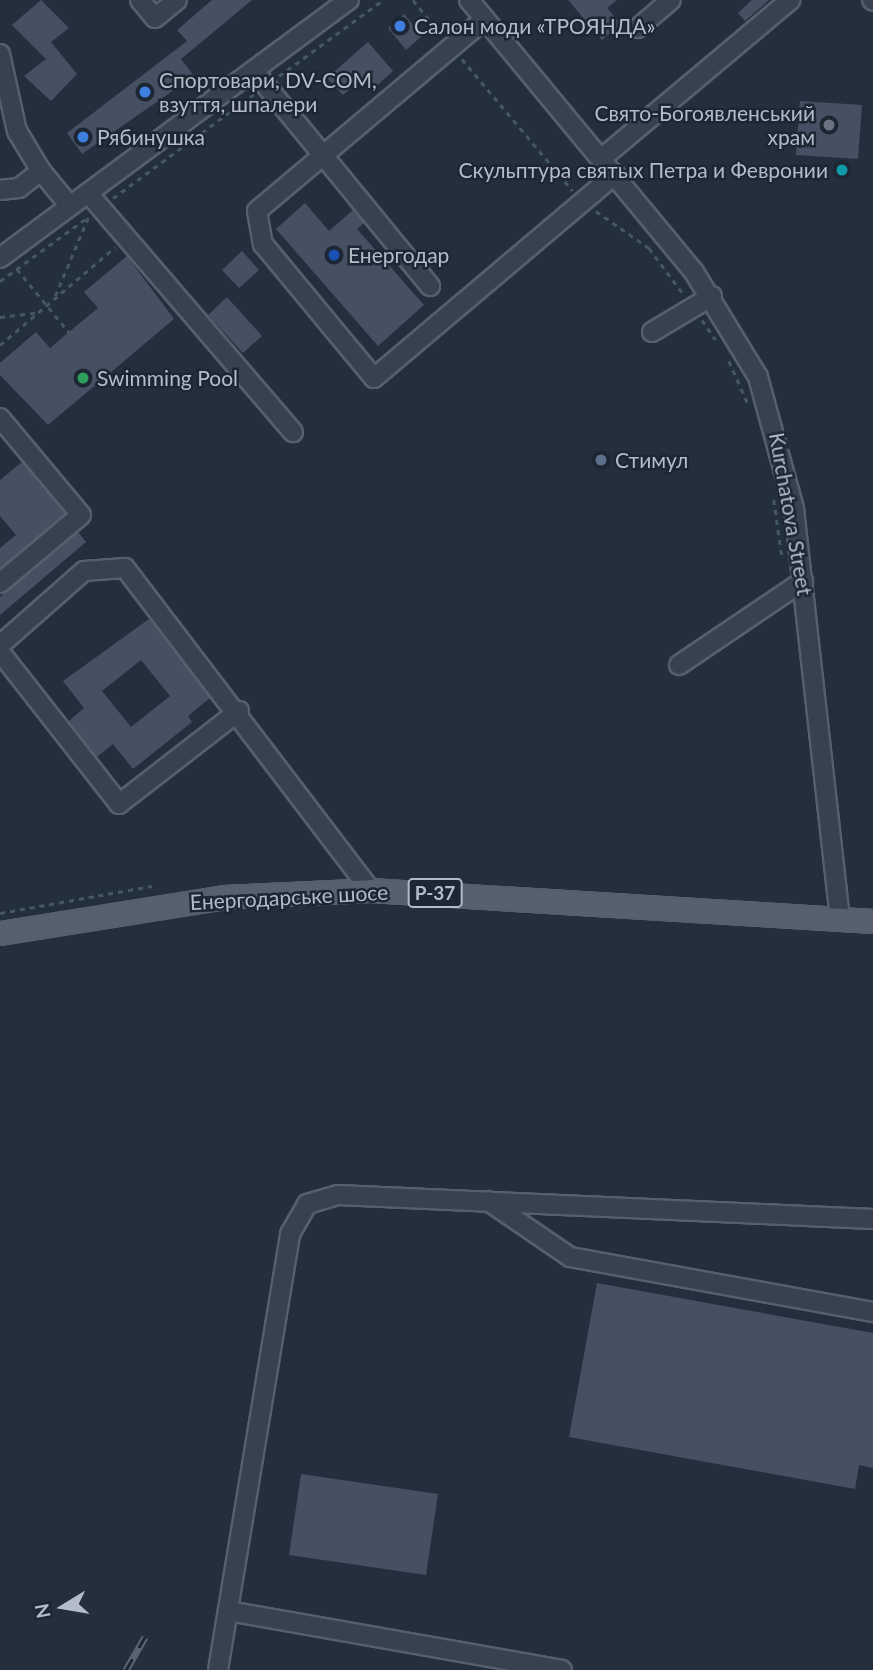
<!DOCTYPE html>
<meta charset="utf-8">
<style>
body{margin:0}
#map{position:relative;width:873px;height:1670px;overflow:hidden;background:#242f3e;font-family:Lato,sans-serif}
div>[style]{position:absolute}
.building>*{inset:0;background:#455162}
.path>*{height:2.5px;margin-top:-1.25px;transform-origin:0;background:repeating-linear-gradient(90deg,#44595c 0 5px,transparent 0 10px)}
.roads{filter:drop-shadow(2px 0 #565f6c) drop-shadow(-2px 0 #565f6c) drop-shadow(0 2px #565f6c) drop-shadow(0 -2px #565f6c)}
.minor>*{height:18px;margin:-9px;padding:0 9px;transform-origin:9px;border-radius:9px;background:#38414e}
.major>*{height:21px;margin:-10.5px;padding:0 10.5px;transform-origin:10.5px;border-radius:10.5px;background:#56606e}
.rail>*{height:7px;margin-top:-3.5px;transform-origin:0;background:repeating-linear-gradient(90deg,#1d2633 0 13px,#5a6575 0 26px);box-sizing:border-box;border-block:2px solid #5a6575}
.dots>*{width:19px;height:19px;translate:-50% -50%;box-sizing:border-box;border:4px solid #1d2633;border-radius:50%}
span{translate:-50% -50%;white-space:nowrap;text-align:center;line-height:1.15;-webkit-text-stroke:5px #1d2633;paint-order:stroke}
.shield-label span{padding:2px 5px;background:#1d2633;border:2px solid;border-radius:5px;-webkit-text-stroke-width:0}
.shield-label{font-size:19px;color:#b4bcc9;font-weight:700}
.poi-label{font-size:21px;color:#b4bcc9}
.left{translate:0 -50%;text-align:left}
.right{translate:-100% -50%;text-align:right}
.street-label{font-size:21px;color:#b4bcc9}
.north{position:absolute;left:28px;top:1572px;width:70px;height:70px;-webkit-text-stroke:5px #1d2633;paint-order:stroke;rotate:259deg;font-size:19px;font-weight:700;line-height:28px;text-align:center;color:#b4bcc9}
.north::after{content:'';display:block;margin:auto;width:24px;height:32px;background:#b4bcc9;clip-path:polygon(50% 0,100% 100%,50% 72%,0 100%)}
</style>
<div id="map">
<div class="building">
<div style="clip-path:polygon(41px 0,69px 28px,51px 42px,77px 74px,51px 101px,24px 76px,46px 59px,12px 25px)"></div>
<div style="clip-path:polygon(212px 0,252px 0,181px 59px,194px 76px,82px 154px,67px 133px,187px 41px,177px 30px)"></div>
<div style="clip-path:polygon(568px 0,617px 0,607px 8px,621px 24px,602px 40px)"></div>
<div style="clip-path:polygon(752px 0,769px 0,745px 21px,738px 13px)"></div>
<div style="clip-path:polygon(404px 14px,422px 36px,406px 50px,388px 28px)"></div>
<div style="clip-path:polygon(368px 42px,393px 71px,374px 88px,364px 77px,343px 95px,327px 78px)"></div>
<div style="clip-path:polygon(800px 101px,862px 105px,858px 159px,796px 155px)"></div>
<div style="clip-path:polygon(305px 203px,329px 231px,353px 210px,364px 223px,357px 229px,424px 305px,378px 346px,276px 229px)"></div>
<div style="clip-path:polygon(242px 251px,259px 270px,239px 288px,222px 270px)"></div>
<div style="clip-path:polygon(127px 256px,174px 319px,48px 425px,0 375px,0 363px,36px 332px,50px 348px,69px 332px,98px 308px,84px 292px)"></div>
<div style="clip-path:polygon(227px 297px,262px 336px,243px 353px,208px 315px)"></div>
<div style="clip-path:polygon(22px 462px,65px 514px,0 568px,0 548px,16px 535px,0 516px,0 480px)"></div>
<div style="clip-path:polygon(78px 532px,86px 542px,0 615px,0 597px)"></div>
<div style="clip-path:polygon(evenodd,149px 619px,210px 698px,188px 716px,192px 722px,133px 769px,113px 744px,97px 757px,69px 721px,84px 708px,63px 681px,149px 619px,141px 660px,170px 696px,131px 727px,102px 691px,141px 660px)"></div>
<div style="clip-path:polygon(597px 1283px,873px 1333px,873px 1468px,859px 1465px,855px 1489px,569px 1437px)"></div>
<div style="clip-path:polygon(301px 1474px,438px 1494px,426px 1575px,289px 1555px)"></div>
</div>
<div class="path">
<div style="left:413px;top:0;width:45px;rotate:50.4deg"></div>
<div style="left:462px;top:59px;width:172px;rotate:49.9deg"></div>
<div style="left:279px;top:76px;width:129px;rotate:-36.2deg"></div>
<div style="left:113px;top:198px;width:175px;rotate:-36.4deg"></div>
<div style="left:596px;top:211px;width:65px;rotate:34.9deg"></div>
<div style="left:649px;top:248px;width:59px;rotate:53.3deg"></div>
<div style="left:17px;top:269px;width:82px;rotate:50.5deg"></div>
<div style="left:0;top:281px;width:109px;rotate:-36deg"></div>
<div style="left:55px;top:296px;width:85px;rotate:-67.1deg"></div>
<div style="left:0;top:317px;width:38px;rotate:-7deg"></div>
<div style="left:702px;top:320px;width:24px;rotate:55deg"></div>
<div style="left:0;top:345px;width:151px;rotate:-40.4deg"></div>
<div style="left:729px;top:361px;width:49px;rotate:66deg"></div>
<div style="left:774px;top:500px;width:57px;rotate:81.9deg"></div>
<div style="left:0;top:913px;width:154px;rotate:-10.1deg"></div>
</div>
<div class="roads">
<div class="minor">
<div style="left:140px;top:0;width:23px;rotate:50deg"></div>
<div style="left:155px;top:18px;width:28px;rotate:-39deg"></div>
<div style="left:469px;top:0;width:353px;rotate:50.4deg"></div>
<div style="left:694px;top:272px;width:123px;rotate:58.6deg"></div>
<div style="left:758px;top:377px;width:137px;rotate:74.7deg"></div>
<div style="left:794px;top:509px;width:413px;rotate:83.6deg"></div>
<div style="left:872px;top:0;width:1px;rotate:45deg"></div>
<div style="left:485px;top:19px;width:298px;rotate:139.9deg"></div>
<div style="left:257px;top:211px;width:34px;rotate:80deg"></div>
<div style="left:263px;top:244px;width:174px;rotate:50.4deg"></div>
<div style="left:374px;top:378px;width:316px;rotate:-40.2deg"></div>
<div style="left:638px;top:28px;width:43px;rotate:-40.3deg"></div>
<div style="left:0;top:54px;width:79px;rotate:77.6deg"></div>
<div style="left:17px;top:131px;width:47px;rotate:59deg"></div>
<div style="left:254px;top:71px;width:278px;rotate:50.7deg"></div>
<div style="left:602px;top:158px;width:246px;rotate:-40deg"></div>
<div style="left:0;top:190px;width:19px;rotate:-6deg"></div>
<div style="left:19px;top:188px;width:28px;rotate:-38deg"></div>
<div style="left:41px;top:171px;width:45px;rotate:50.4deg"></div>
<div style="left:88px;top:193px;width:315px;rotate:49.4deg"></div>
<div style="left:0;top:258px;width:434px;rotate:-36.5deg"></div>
<div style="left:652px;top:332px;width:70px;rotate:-31deg"></div>
<div style="left:0;top:418px;width:126px;rotate:50.1deg"></div>
<div style="left:81px;top:515px;width:106px;rotate:140deg"></div>
<div style="left:0;top:645px;width:112px;rotate:-41.4deg"></div>
<div style="left:84px;top:571px;width:41px;rotate:-4.2deg"></div>
<div style="left:125px;top:568px;width:405px;rotate:52.7deg"></div>
<div style="left:0;top:652px;width:193px;rotate:51.9deg"></div>
<div style="left:119px;top:804px;width:152px;rotate:-37.8deg"></div>
<div style="left:679px;top:665px;width:150px;rotate:-34.1deg"></div>
<div style="left:488px;top:1201px;width:99px;rotate:34.3deg"></div>
<div style="left:570px;top:1257px;width:308px;rotate:10.3deg"></div>
<div style="left:228px;top:1611px;width:339px;rotate:10deg"></div>
<div style="left:218px;top:1670px;width:442px;rotate:-80.6deg"></div>
<div style="left:290px;top:1234px;width:34px;rotate:-60deg"></div>
<div style="left:307px;top:1204px;width:32px;rotate:-16deg"></div>
<div style="left:338px;top:1195px;width:536px;rotate:2.57deg"></div>
</div>
<div class="major">
<div style="left:0;top:933px;width:227px;rotate:-9.1deg"></div>
<div style="left:224px;top:897px;width:146px;rotate:-2.7deg"></div>
<div style="left:370px;top:890px;width:504px;rotate:3.53deg"></div>
</div>
</div>
<div class="rail">
<div style="left:126px;top:1670px;width:38px;rotate:-60deg"></div>
</div>
<div class="dots">
<div style="left:400px;top:26px;background:#3f7fe0"></div>
<div style="left:145px;top:92px;background:#3f7fe0"></div>
<div style="left:829px;top:125px;background:#6b7280"></div>
<div style="left:83px;top:137px;background:#3f7fe0"></div>
<div style="left:842px;top:170px;background:#0f9aa8"></div>
<div style="left:334px;top:255px;background:#1a4fb4"></div>
<div style="left:83px;top:378px;background:#2e9e5b"></div>
<div style="left:601px;top:460px;background:#5c6f8a"></div>
</div>
<div class="shield-label">
<span style="left:435px;top:893px">Р-37</span>
</div>
<div class="poi-label">
<span class="left" style="left:414px;top:26px">Салон моди «ТРОЯНДА»</span>
<span class="left" style="left:159px;top:92px">Спортовари, DV-COM,<br>взуття, шпалери</span>
<span class="right" style="left:815px;top:125px">Свято-Богоявленський<br>храм</span>
<span class="left" style="left:97px;top:137px">Рябинушка</span>
<span class="right" style="left:828px;top:170px">Скульптура святых Петра и Февронии</span>
<span class="left" style="left:348px;top:255px">Енергодар</span>
<span class="left" style="left:97px;top:378px">Swimming Pool</span>
<span class="left" style="left:615px;top:460px">Стимул</span>
</div>
<div class="street-label">
<span style="left:791px;top:514px;rotate:80deg">Kurchatova Street</span>
<span style="left:289px;top:897px;rotate:-3deg">Енергодарське шосе</span>
</div>
<div class="north">N</div>
</div>
